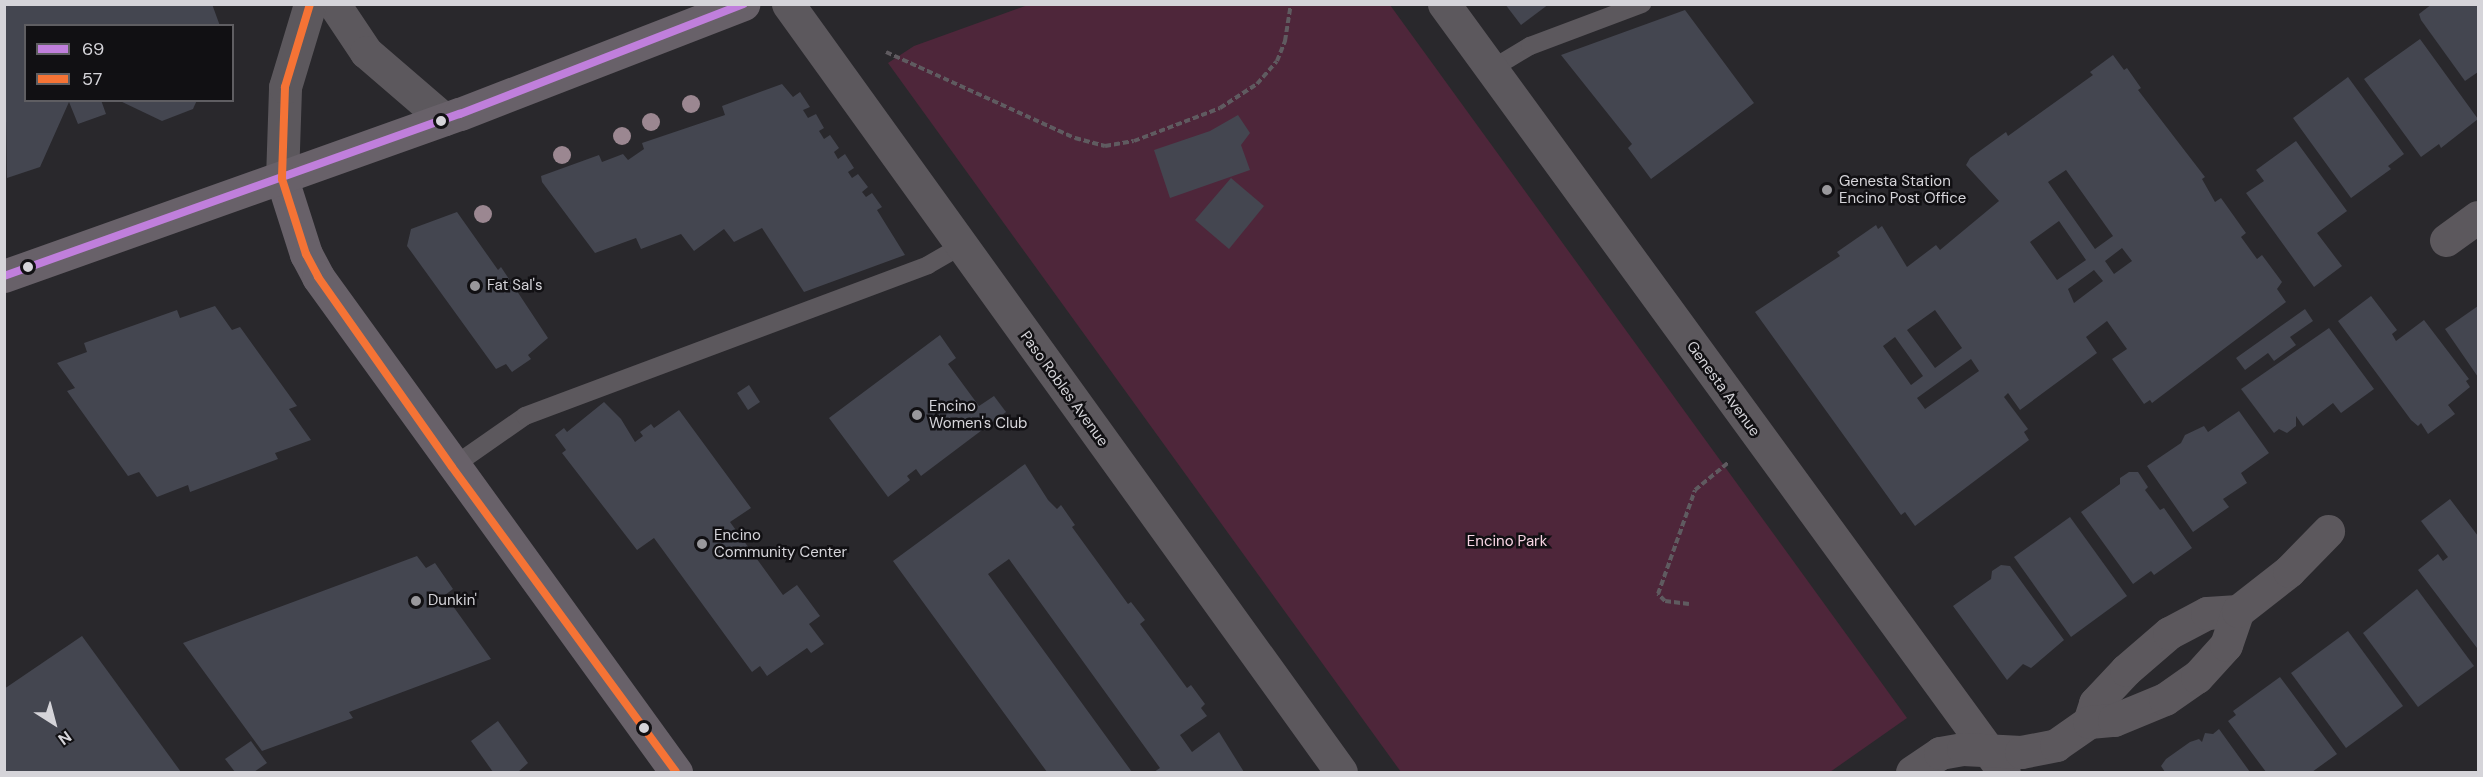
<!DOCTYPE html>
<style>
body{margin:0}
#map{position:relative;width:2483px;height:777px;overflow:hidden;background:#29282c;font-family:"DM Sans",sans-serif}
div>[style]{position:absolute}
.green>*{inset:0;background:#4e263a}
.building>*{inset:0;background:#444650}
.path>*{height:4px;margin-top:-2px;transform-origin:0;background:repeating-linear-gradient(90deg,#5f5b60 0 6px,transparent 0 9px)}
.service>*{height:18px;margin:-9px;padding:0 9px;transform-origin:9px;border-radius:9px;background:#5c585d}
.minor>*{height:33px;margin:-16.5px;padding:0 16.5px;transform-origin:16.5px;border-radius:16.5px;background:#5c585d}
.primary>*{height:33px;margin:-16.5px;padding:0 16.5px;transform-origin:16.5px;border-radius:16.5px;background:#686169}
.bus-1>*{height:8px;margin:-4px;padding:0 4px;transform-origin:4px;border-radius:4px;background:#c07fdc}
.bus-2>*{height:8px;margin:-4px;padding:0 4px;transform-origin:4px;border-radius:4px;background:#f57335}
.trees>*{width:18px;height:18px;margin:-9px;border-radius:50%;background:#9b8791}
.dots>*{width:16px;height:16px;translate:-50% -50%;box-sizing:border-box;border:3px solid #111013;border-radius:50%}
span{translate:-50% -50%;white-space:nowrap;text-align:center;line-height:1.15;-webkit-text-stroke:5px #111013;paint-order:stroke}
.poi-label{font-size:15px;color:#d5d4d9}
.left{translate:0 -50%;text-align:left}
.street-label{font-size:15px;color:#d5d4d9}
.park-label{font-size:15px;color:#f8d5e4}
.frame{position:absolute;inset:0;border:6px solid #d5d4d9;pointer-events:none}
.legend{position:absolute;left:24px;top:24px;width:210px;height:78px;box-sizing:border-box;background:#111013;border:2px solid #5f5e62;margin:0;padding:8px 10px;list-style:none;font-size:18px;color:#d5d4d9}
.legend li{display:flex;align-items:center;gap:12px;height:30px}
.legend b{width:30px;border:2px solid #5f5e62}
.north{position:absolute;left:24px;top:693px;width:60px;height:60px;-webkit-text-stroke:4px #111013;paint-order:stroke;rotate:144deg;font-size:16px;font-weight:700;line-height:24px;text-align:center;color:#d5d4d9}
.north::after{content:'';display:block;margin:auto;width:21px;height:27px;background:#d5d4d9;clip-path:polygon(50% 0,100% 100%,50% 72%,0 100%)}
</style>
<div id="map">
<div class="green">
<div style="clip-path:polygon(1028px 5px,1390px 5px,1907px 718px,1830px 772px,1401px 772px,888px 63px,914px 46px)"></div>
</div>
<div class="building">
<div style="clip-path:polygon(4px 4px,212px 4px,220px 26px,26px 26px,26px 100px,101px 100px,106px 114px,78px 124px,69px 102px,40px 167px,7px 178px)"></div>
<div style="clip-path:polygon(1505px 4px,1549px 4px,1521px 25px)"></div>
<div style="clip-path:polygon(2432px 4px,2478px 4px,2478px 72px,2465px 81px,2421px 20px,2419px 14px)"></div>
<div style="clip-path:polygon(1685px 10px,1754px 103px,1651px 179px,1628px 148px,1632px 144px,1561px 55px)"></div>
<div style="clip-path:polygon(2420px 39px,2478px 119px,2441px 148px,2439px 144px,2421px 157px,2364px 79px)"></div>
<div style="clip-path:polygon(evenodd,2113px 55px,2124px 70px,2127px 68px,2141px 88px,2138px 90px,2205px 177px,2202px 179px,2215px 202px,2221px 198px,2246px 233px,2241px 237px,2257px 259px,2262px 255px,2282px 282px,2277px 289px,2286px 302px,2152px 403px,2150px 400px,2144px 404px,2112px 359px,2127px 349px,2107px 321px,2086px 337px,2097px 353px,2020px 410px,2008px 393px,2004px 397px,2028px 429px,2024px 432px,2029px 440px,1915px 526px,1905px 512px,1901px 515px,1755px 312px,1840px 256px,1837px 252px,1876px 225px,1878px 229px,1882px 226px,1907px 267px,1936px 245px,1940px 250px,1999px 201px,1966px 165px,1970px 158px,2006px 132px,2008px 136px,2093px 75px,2090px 72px,2113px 55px,2066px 170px,2113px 236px,2095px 249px,2048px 182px,2066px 170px,2113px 55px,2059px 221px,2086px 260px,2057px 280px,2030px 242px,2059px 221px,2113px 55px,2122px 248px,2132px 261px,2114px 274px,2105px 261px,2122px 248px,2113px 55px,2094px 270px,2103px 281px,2074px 303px,2068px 289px,2094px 270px,2113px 55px,1935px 310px,1962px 348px,1935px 368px,1907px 330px,1935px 310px,2113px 55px,1895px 337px,1923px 376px,1911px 385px,1883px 346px,1895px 337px,2113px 55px,1971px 359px,1979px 371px,1925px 409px,1917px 398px,1971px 359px)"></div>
<div style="clip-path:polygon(2348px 77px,2404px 154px,2388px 166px,2391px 169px,2351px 198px,2293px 118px)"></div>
<div style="clip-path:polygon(782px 84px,793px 97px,800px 92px,810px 107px,803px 110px,808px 118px,816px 114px,824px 128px,819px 131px,824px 139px,830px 135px,839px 148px,834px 152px,838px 159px,845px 154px,854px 168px,848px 172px,852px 178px,858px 174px,868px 187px,862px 192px,866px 197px,872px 193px,882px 207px,877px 210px,905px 255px,804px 292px,762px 228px,734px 242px,724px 229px,694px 251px,681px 234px,641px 249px,636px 238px,595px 253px,542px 182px,541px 176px,599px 155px,602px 162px,623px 154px,628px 160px,644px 149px,642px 143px,725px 115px,722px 106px)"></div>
<div style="clip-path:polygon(118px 100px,197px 100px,193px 109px,162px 121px)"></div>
<div style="clip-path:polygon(1238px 115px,1250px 133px,1241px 145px,1250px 170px,1170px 198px,1154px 150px,1210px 131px)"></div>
<div style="clip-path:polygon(2296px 141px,2347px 211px,2317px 233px,2342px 266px,2314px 287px,2246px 193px,2264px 181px,2256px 170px)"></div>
<div style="clip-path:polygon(1231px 178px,1264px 206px,1229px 249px,1195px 220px)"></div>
<div style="clip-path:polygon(457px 212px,498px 270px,501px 267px,548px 338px,528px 355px,531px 359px,512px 372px,506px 364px,496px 369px,407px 246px,411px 229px)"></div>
<div style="clip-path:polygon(2371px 296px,2397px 330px,2392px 334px,2396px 341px,2424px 320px,2469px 379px,2466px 381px,2470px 387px,2448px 405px,2455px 414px,2428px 434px,2421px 423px,2418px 426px,2411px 420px,2338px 321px)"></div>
<div style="clip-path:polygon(215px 306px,232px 330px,240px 327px,297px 406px,289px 409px,311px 440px,275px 453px,278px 459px,190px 492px,188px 485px,157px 497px,139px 472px,128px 476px,67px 391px,75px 388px,57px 363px,87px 352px,84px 343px,177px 310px,180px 318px)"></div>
<div style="clip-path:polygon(2478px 306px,2478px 377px,2445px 329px)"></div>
<div style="clip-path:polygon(2305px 309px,2313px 321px,2290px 337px,2296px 345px,2274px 361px,2268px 353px,2245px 370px,2236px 358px)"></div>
<div style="clip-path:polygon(2329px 328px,2374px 389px,2341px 413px,2333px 403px,2303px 426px,2296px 416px,2296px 426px,2287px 433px,2279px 429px,2274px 433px,2241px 389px)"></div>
<div style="clip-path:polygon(940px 335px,956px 358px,948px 364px,979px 406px,994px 396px,1006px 412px,921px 476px,916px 469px,907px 476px,910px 480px,888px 497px,829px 418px)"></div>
<div style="clip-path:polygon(749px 385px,760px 402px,748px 410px,737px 393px)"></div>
<div style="clip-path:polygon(604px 402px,621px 419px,635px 442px,643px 436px,640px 432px,651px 424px,654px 428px,679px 410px,751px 508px,730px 522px,783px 595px,797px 585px,820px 616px,809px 624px,824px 644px,811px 653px,807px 648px,767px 676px,760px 666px,752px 672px,654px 538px,637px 550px,562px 453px,566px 450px,555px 435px,564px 428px,567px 432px)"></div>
<div style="clip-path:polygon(2239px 411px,2269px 453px,2241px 473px,2247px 483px,2223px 499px,2229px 507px,2193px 532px,2147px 466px,2181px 443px,2185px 435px,2204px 426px,2208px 432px)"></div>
<div style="clip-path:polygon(1025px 464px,1048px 500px,1057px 509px,1061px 505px,1075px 525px,1072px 527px,1128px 604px,1131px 602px,1145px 620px,1140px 624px,1187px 688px,1191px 685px,1205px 704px,1201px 708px,1207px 716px,1180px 735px,1192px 752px,1219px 732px,1244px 772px,1154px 772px,1160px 768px,1009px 559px,988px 574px,1132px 772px,1047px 772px,893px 561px)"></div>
<div style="clip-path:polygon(2129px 472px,2138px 472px,2148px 487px,2145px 490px,2160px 510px,2164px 508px,2192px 548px,2154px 575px,2151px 571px,2133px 584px,2081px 512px,2120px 484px,2120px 478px)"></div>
<div style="clip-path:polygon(2450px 499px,2478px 536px,2477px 648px,2418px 570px,2438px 554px,2443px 561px,2448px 557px,2421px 521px)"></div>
<div style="clip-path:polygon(2070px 517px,2127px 596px,2071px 637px,2014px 557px)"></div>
<div style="clip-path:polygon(417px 556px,426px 568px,435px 563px,453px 589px,445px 595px,491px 659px,349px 712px,353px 718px,262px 751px,183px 643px)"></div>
<div style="clip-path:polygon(2001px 565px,2010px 566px,2064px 640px,2031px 668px,2023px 664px,2007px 680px,1953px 606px,1991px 579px,1992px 571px)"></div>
<div style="clip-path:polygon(2417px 589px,2474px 666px,2418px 707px,2363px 633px)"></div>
<div style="clip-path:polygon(2348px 631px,2403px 706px,2346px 748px,2291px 673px)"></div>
<div style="clip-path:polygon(82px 636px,181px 772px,4px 772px,4px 689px)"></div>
<div style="clip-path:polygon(2280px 677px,2337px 754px,2312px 772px,2266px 772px,2228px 721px,2236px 715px,2233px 711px)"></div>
<div style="clip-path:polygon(498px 721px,528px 763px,518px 772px,493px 772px,471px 741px)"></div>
<div style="clip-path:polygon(2219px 729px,2250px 772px,2165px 772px,2161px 766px,2166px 759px,2190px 742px,2199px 739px,2202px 742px,2205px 733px,2213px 734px)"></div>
<div style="clip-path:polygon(251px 741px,267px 763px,254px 772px,235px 772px,225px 759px)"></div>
</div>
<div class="path">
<div style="left:886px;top:52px;width:208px;rotate:24.5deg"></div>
<div style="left:1075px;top:138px;width:31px;rotate:15deg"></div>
<div style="left:1105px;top:146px;width:29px;rotate:-10deg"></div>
<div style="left:1134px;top:141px;width:92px;rotate:-21deg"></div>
<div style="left:1220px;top:108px;width:44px;rotate:-33deg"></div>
<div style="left:1257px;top:84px;width:30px;rotate:-49deg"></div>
<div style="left:1277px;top:61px;width:22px;rotate:-68deg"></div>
<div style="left:1285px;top:41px;width:37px;rotate:-81deg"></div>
<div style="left:1689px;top:604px;width:24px;rotate:-173deg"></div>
<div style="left:1665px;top:601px;width:10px;rotate:-135deg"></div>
<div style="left:1658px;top:594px;width:110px;rotate:-70.4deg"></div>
<div style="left:1695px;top:490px;width:44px;rotate:-39.5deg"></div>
</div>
<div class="service">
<div style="left:1490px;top:70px;width:47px;rotate:-31deg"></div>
<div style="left:1530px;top:46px;width:120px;rotate:-20.6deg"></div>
<div style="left:452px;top:467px;width:89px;rotate:-34.9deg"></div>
<div style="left:525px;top:416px;width:430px;rotate:-20.5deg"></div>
<div style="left:928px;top:265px;width:38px;rotate:-30deg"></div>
</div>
<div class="minor">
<div style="left:334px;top:4px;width:58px;rotate:56.3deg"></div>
<div style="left:366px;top:52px;width:103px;rotate:40.7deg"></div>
<div style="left:788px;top:4px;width:946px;rotate:54.24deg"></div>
<div style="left:1444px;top:4px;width:950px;rotate:53.9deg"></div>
<div style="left:282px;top:179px;width:92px;rotate:-88.1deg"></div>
<div style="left:285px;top:87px;width:87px;rotate:-73.2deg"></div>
<div style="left:2446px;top:240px;width:39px;rotate:-36deg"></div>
<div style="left:2089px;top:722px;width:20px;rotate:-72deg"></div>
<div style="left:2095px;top:703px;width:45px;rotate:-46.8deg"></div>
<div style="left:2126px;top:670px;width:57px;rotate:-40.7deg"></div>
<div style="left:2169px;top:633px;width:43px;rotate:-27.8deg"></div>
<div style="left:2207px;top:613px;width:31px;rotate:-4deg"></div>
<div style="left:1912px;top:772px;width:34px;rotate:-34deg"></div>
<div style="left:1940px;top:753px;width:23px;rotate:-10deg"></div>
<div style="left:1963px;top:749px;width:58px;rotate:3deg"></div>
<div style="left:2021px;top:752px;width:36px;rotate:-11deg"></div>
<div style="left:2056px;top:745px;width:40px;rotate:-34.9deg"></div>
<div style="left:2089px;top:722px;width:25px;rotate:-5deg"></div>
<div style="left:2114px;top:720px;width:55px;rotate:-22.4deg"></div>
<div style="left:2165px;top:699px;width:39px;rotate:-35deg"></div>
<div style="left:2197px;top:677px;width:43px;rotate:-47.8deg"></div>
<div style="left:2226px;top:645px;width:36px;rotate:-71deg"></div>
<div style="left:2238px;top:611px;width:65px;rotate:-38.1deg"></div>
<div style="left:2289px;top:571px;width:56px;rotate:-45.7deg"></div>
</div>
<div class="primary">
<div style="left:282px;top:179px;width:79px;rotate:72.3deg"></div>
<div style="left:306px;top:254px;width:26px;rotate:62deg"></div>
<div style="left:318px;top:277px;width:611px;rotate:54.12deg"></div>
<div style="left:4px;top:276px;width:484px;rotate:-19.6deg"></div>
<div style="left:460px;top:114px;width:304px;rotate:-21.2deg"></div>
</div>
<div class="bus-1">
<div style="left:4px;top:276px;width:484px;rotate:-19.6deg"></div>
<div style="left:460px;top:114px;width:304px;rotate:-21.2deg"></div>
</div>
<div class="bus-2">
<div style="left:310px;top:4px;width:87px;rotate:106.8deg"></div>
<div style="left:285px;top:87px;width:92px;rotate:91.9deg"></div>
<div style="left:282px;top:179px;width:79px;rotate:72.3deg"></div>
<div style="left:306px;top:254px;width:26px;rotate:62deg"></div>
<div style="left:318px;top:277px;width:232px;rotate:54.8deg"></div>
<div style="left:452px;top:467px;width:378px;rotate:53.7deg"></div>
</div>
<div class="trees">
<div style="left:691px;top:104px"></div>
<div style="left:651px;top:122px"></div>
<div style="left:622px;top:136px"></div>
<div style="left:562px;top:155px"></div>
<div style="left:483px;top:214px"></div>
</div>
<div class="dots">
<div style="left:441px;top:121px;background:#d5d4d9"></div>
<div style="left:1827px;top:190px;background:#99989c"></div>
<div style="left:28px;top:267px;background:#d5d4d9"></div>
<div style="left:475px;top:286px;background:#99989c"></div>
<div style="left:917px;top:415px;background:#99989c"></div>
<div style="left:702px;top:544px;background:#99989c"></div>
<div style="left:416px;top:601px;background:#99989c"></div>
<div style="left:644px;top:728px;background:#d5d4d9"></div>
</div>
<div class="poi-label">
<span class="left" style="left:1839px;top:190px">Genesta Station<br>Encino Post Office</span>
<span class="left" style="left:487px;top:286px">Fat Sal's</span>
<span class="left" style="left:929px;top:415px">Encino<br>Women's Club</span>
<span class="left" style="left:714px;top:544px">Encino<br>Community Center</span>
<span class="left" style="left:428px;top:601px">Dunkin'</span>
</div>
<div class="street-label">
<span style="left:1064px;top:389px;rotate:54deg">Paso Robles Avenue</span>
<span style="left:1723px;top:389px;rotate:54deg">Genesta Avenue</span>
</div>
<div class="park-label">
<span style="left:1507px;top:542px">Encino Park</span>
</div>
<div class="frame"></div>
<ul class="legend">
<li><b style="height:8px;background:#c07fdc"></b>69</li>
<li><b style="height:8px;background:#f57335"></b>57</li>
</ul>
<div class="north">N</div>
</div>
